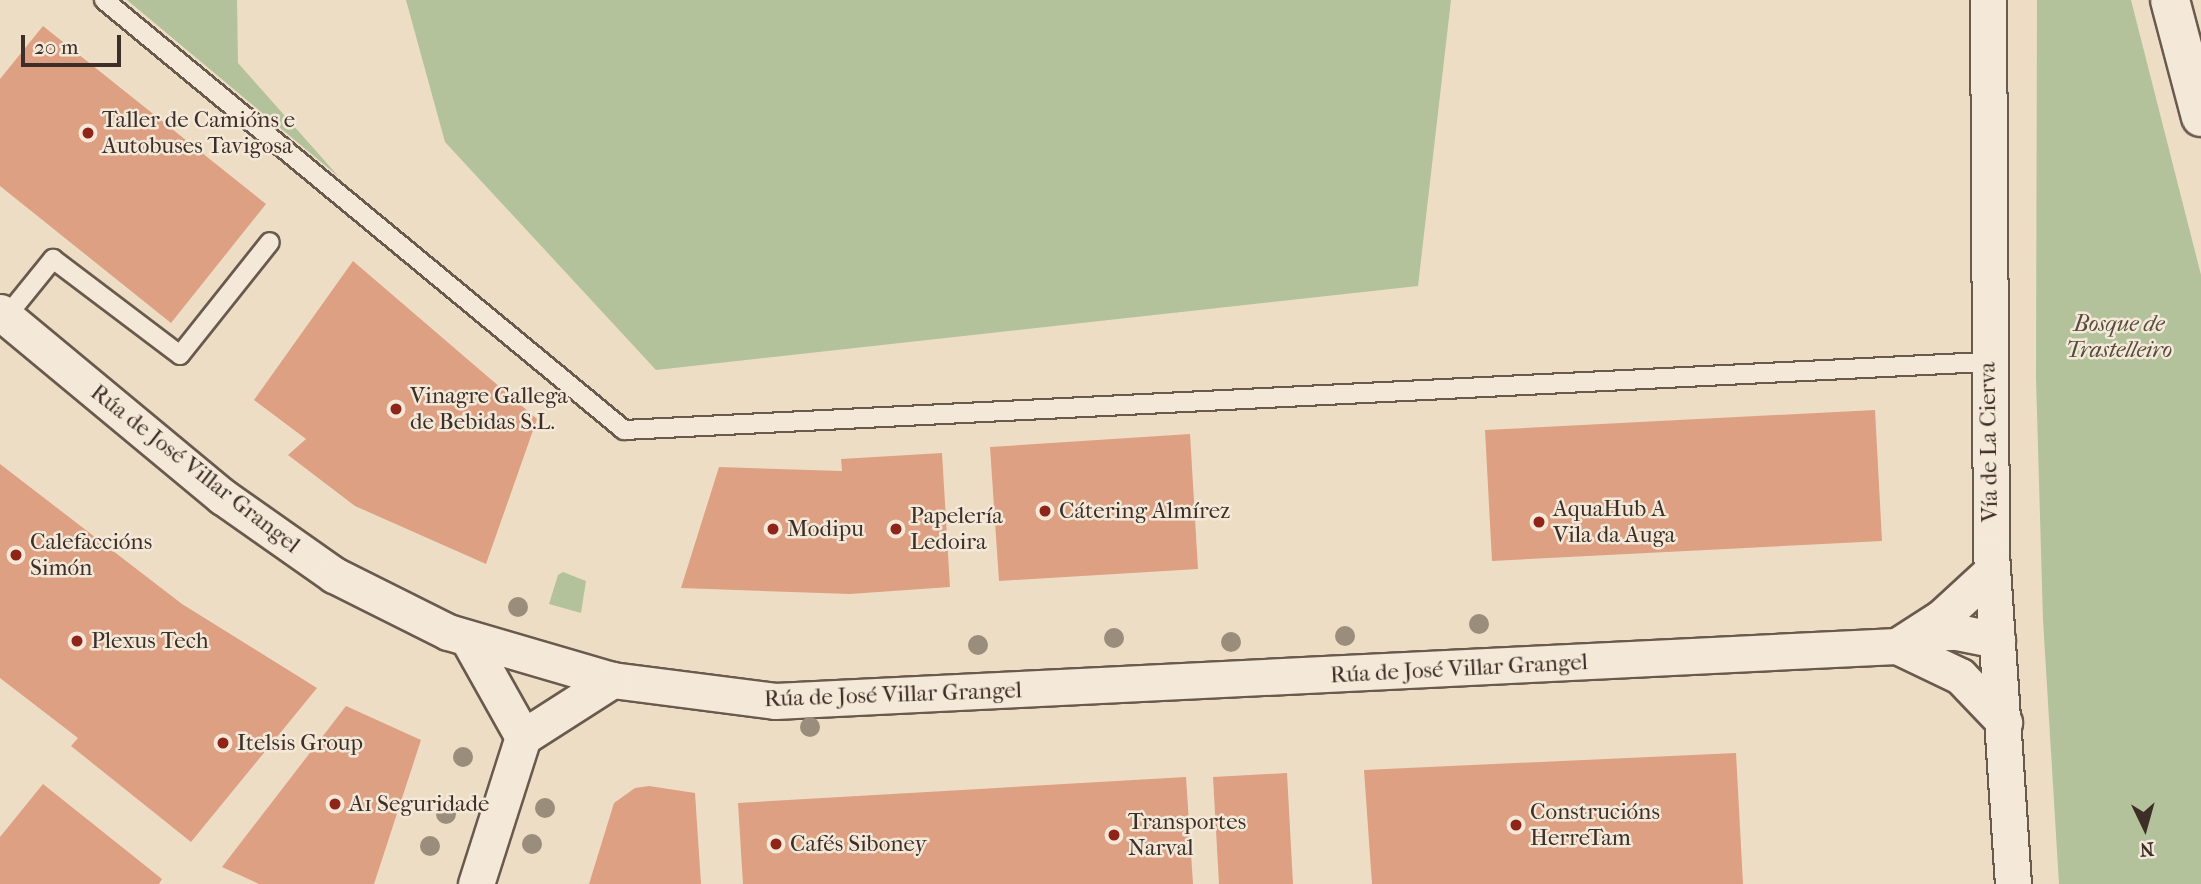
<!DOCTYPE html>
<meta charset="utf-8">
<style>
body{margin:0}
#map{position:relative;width:2201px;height:884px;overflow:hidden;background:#eeddc5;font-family:"IM FELL French Canon",serif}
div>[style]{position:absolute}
.green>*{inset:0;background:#b3c29a}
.building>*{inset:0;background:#dea082}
.roads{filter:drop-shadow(2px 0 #695a4e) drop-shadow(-2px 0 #695a4e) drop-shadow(0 2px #695a4e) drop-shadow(0 -2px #695a4e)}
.service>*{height:18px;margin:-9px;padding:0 9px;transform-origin:9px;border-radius:9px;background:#f4e9d9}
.minor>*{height:35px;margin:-17.5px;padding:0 17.5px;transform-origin:17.5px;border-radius:17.5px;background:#f4e9d9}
.secondary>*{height:38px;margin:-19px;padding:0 19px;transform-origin:19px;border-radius:19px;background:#f4e9d9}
.trees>*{width:20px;height:20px;margin:-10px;border-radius:50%;background:#9a8d7b}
.dots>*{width:19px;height:19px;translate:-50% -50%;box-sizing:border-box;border:4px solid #f4e9d9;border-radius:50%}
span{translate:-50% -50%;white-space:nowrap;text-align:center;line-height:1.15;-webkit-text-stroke:5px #f4e9d9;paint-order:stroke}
.poi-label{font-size:23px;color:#3d2f27}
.left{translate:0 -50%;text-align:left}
.park-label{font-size:23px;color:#554c3e;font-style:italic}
.street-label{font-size:23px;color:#3d2f27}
.north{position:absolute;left:2110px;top:793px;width:70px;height:70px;-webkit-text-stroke:5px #f4e9d9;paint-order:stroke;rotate:175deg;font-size:19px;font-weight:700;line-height:28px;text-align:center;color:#3d2f27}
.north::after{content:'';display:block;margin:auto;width:24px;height:32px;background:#3d2f27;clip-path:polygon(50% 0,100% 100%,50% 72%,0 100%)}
.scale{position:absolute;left:21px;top:35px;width:100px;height:32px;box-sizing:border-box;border:4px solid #3d2f27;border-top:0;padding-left:9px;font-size:21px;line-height:24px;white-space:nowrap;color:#3d2f27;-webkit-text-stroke:5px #f4e9d9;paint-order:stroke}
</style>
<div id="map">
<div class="green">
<div style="clip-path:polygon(127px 0,237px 0,238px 63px,339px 177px)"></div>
<div style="clip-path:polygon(406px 0,1451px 0,1418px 286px,656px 370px,445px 142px)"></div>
<div style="clip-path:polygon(2037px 0,2131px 0,2201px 275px,2201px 884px,2059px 884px,2043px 620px,2036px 378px)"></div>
<div style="clip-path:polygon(563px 572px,586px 581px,581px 613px,549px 604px,558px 575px)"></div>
</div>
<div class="building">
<div style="clip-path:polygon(43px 26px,266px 204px,171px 323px,0 186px,0 79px)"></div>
<div style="clip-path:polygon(353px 261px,537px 419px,486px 564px,355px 506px,288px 455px,306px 439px,254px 400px)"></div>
<div style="clip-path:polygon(1875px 410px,1882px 541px,1492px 561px,1485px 430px)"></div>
<div style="clip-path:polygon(1190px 434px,1198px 569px,999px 581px,990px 447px)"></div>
<div style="clip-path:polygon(942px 453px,950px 587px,850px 594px,681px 588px,719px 467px,842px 471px,841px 459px)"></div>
<div style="clip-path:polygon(0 464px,182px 604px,317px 688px,191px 842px,71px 746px,78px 738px,0 678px)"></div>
<div style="clip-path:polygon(346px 706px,421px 740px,374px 884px,259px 884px,222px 867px)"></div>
<div style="clip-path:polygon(1736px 753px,1743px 884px,1372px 884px,1364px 770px)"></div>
<div style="clip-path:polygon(1287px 773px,1293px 884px,1219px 884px,1213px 777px)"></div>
<div style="clip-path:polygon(1186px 777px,1193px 884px,743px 884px,738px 803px)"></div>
<div style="clip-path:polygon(43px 784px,162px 879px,159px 884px,0 884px,0 837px)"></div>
<div style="clip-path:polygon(649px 786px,695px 793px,701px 884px,589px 884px,614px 803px,635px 788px)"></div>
</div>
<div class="roads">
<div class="service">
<div style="left:104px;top:0;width:675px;rotate:39.59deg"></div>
<div style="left:624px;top:430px;width:1365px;rotate:-2.86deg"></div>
<div style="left:6px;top:317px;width:75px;rotate:-51deg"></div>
<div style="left:53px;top:259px;width:159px;rotate:37.1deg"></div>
<div style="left:180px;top:355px;width:144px;rotate:-51.5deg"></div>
</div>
<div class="minor">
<div style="left:1988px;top:0;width:553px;rotate:89.69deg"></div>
<div style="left:1991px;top:553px;width:332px;rotate:86.2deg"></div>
<div style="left:0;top:312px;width:290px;rotate:39.7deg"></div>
<div style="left:223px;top:497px;width:136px;rotate:35.1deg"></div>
<div style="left:334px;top:575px;width:127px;rotate:26.6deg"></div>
<div style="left:448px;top:632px;width:171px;rotate:16.3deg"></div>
<div style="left:612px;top:680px;width:164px;rotate:7.3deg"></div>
<div style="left:775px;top:701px;width:1123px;rotate:-2.81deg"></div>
<div style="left:1897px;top:646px;width:70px;rotate:25.5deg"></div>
<div style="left:1960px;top:676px;width:64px;rotate:46.3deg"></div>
<div style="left:1920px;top:633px;width:37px;rotate:-2deg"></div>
<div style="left:1957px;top:632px;width:41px;rotate:11.3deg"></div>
<div style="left:468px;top:639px;width:112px;rotate:60.7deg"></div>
<div style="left:1897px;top:646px;width:54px;rotate:-32.8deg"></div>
<div style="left:1942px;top:617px;width:68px;rotate:-42.6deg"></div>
<div style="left:476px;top:884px;width:154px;rotate:-72.3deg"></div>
<div style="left:523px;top:737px;width:106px;rotate:-32.6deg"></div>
</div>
<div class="secondary">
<div style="left:2170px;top:0;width:121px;rotate:75.2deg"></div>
</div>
</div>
<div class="trees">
<div style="left:518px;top:607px"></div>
<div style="left:1479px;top:624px"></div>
<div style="left:1345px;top:636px"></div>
<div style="left:1114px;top:638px"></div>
<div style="left:1231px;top:642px"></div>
<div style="left:978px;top:645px"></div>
<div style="left:810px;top:727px"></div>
<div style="left:463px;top:757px"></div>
<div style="left:545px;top:808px"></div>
<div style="left:446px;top:814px"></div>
<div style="left:532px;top:844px"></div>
<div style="left:430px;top:846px"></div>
</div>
<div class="dots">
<div style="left:88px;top:133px;background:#8f2418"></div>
<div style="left:396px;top:409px;background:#8f2418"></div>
<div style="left:1045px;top:511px;background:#8f2418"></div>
<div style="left:1539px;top:522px;background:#8f2418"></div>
<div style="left:773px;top:529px;background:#8f2418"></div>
<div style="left:896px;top:529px;background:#8f2418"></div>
<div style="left:16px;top:555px;background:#8f2418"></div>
<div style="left:77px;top:641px;background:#8f2418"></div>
<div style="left:223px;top:743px;background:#8f2418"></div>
<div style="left:335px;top:804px;background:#8f2418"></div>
<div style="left:1516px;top:825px;background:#8f2418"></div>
<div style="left:1114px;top:835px;background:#8f2418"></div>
<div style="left:776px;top:844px;background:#8f2418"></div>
</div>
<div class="poi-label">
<span class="left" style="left:102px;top:133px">Taller de Camións e<br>Autobuses Tavigosa</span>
<span class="left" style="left:410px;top:409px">Vinagre Gallega<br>de Bebidas S.L.</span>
<span class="left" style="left:1553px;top:522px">AquaHub A<br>Vila da Auga</span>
<span class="left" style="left:1059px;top:511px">Cátering Almírez</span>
<span class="left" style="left:910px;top:529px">Papelería<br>Ledoira</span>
<span class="left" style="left:787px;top:529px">Modipu</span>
<span class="left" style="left:30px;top:555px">Calefaccións<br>Simón</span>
<span class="left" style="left:91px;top:641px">Plexus Tech</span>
<span class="left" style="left:237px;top:743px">Itelsis Group</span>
<span class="left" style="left:349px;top:804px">A1 Seguridade</span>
<span class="left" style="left:1530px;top:825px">Construcións<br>HerreTam</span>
<span class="left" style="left:1128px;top:835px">Transportes<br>Narval</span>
<span class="left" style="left:790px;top:844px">Cafés Siboney</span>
</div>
<div class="park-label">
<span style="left:2119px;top:337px">Bosque de<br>Trastelleiro</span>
</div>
<div class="street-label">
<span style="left:1989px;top:442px;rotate:-91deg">Vía de La Cierva</span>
<span style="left:195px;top:469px;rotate:38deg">Rúa de José Villar Grangel</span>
<span style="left:1459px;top:669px;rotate:-3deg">Rúa de José Villar Grangel</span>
<span style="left:893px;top:695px;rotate:-2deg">Rúa de José Villar Grangel</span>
</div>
<div class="north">N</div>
<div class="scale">20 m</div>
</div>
